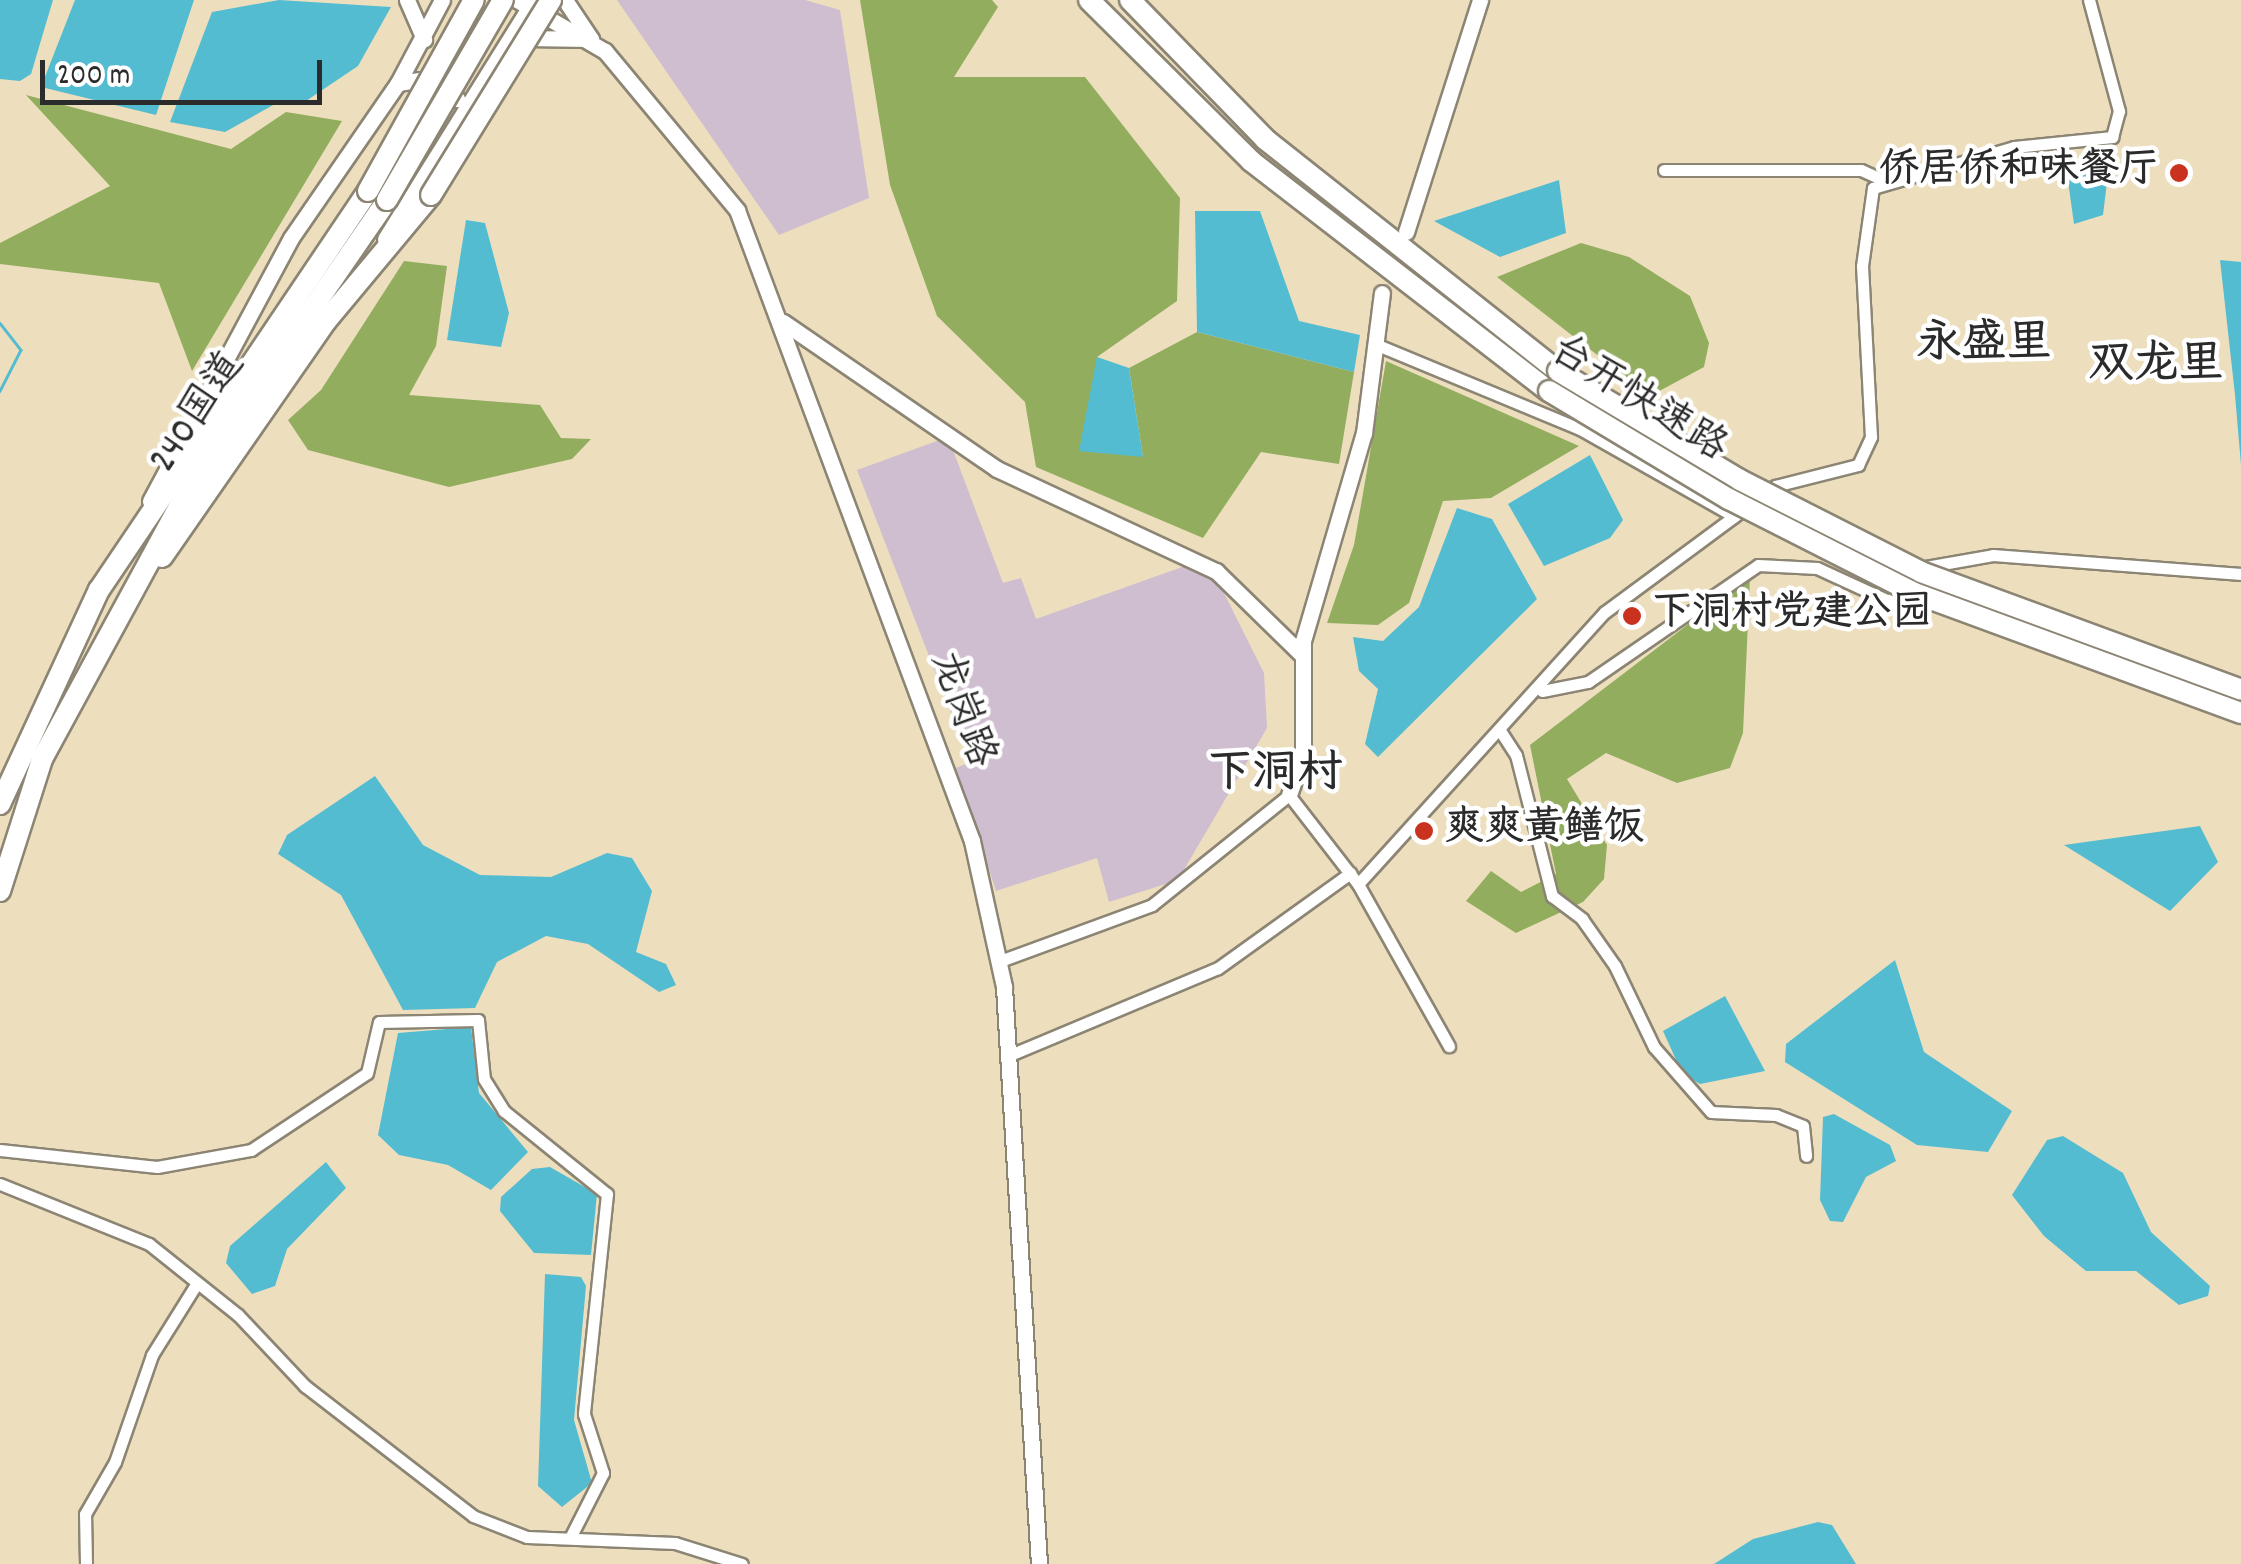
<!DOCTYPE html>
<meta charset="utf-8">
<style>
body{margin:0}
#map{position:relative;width:2241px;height:1564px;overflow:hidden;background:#eddfbe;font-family:Dekko,"LXGW WenKai TC",sans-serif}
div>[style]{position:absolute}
.industrial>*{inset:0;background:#cfbdd0}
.forest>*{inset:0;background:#93ad5f}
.water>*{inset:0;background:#54bcd1}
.stream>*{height:2.5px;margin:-1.25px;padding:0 1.25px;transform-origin:1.25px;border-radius:1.25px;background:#54bcd1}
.roads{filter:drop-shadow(2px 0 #8c8574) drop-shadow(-2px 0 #8c8574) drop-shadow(0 2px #8c8574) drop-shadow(0 -2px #8c8574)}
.street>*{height:11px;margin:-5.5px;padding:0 5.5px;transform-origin:5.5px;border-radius:5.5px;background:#fff}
.secondary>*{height:15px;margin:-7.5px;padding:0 7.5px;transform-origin:7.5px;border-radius:7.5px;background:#fff}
.highway>*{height:20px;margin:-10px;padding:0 10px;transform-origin:10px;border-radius:10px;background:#fff}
.bridges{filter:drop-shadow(2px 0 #8c8574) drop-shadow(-2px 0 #8c8574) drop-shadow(0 2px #8c8574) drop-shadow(0 -2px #8c8574)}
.highway-bridge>*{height:20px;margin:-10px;padding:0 10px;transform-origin:10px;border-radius:10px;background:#fff}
.dots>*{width:28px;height:28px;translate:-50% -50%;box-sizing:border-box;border:5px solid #fff;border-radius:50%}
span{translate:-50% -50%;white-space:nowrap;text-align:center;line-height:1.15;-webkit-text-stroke:9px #fff;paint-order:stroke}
.poi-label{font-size:40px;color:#2b2b2b;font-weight:700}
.right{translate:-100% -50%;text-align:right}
.left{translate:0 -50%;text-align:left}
.street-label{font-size:40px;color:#2b2b2b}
.quarter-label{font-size:45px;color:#2b2b2b;font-weight:700}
.scale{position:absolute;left:40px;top:60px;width:282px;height:45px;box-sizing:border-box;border:5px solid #2b2b2b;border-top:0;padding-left:12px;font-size:30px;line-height:35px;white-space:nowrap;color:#2b2b2b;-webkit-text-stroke:8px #fff;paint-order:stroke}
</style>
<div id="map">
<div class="industrial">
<div style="clip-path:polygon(617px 0,805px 0,840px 10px,869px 198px,779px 235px)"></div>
<div style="clip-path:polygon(948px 437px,1003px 583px,1021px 578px,1036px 619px,1185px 566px,1218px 581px,1264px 673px,1267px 728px,1178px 880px,1109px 902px,1097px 858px,996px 891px,956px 768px,970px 762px,857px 470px)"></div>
</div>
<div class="forest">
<div style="clip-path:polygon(860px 0,992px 0,998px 7px,954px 77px,1085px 77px,1180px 198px,1177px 301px,1097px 357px,1143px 457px,1129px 368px,1197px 332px,1354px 372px,1339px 464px,1261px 452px,1203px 538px,1036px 467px,1025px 402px,937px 316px,890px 185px)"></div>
<div style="clip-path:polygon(26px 95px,231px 149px,286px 112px,342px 121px,192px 371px,159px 283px,0 264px,0 243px,110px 186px)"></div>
<div style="clip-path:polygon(1581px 243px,1629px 257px,1690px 296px,1709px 343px,1704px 367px,1650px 396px,1497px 277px)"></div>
<div style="clip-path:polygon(404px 261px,447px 266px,436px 346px,409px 395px,540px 405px,561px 438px,591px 439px,572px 459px,449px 487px,308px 450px,288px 420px,321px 390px)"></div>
<div style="clip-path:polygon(1386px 361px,1579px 446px,1491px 498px,1443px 501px,1409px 603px,1378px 625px,1327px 623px,1354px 545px)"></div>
<div style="clip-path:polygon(1750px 577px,1743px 733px,1730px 768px,1677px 783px,1606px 753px,1567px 779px,1607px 845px,1604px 879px,1583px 902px,1516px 933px,1466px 901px,1491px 871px,1521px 892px,1556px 874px,1530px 745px)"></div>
</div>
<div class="water">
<div style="clip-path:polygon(0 0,53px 0,31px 74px,20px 81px,0 79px)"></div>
<div style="clip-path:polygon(75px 0,194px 0,156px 115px,41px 87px)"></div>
<div style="clip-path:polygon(279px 0,391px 7px,358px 66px,303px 103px,275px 104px,225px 132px,170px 122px,212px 12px)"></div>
<div style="clip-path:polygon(2094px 169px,2108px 174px,2103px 215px,2074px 224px,2067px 174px)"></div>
<div style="clip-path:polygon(1559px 180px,1566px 233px,1500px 257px,1434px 221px)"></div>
<div style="clip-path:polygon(1195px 211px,1260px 211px,1299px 321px,1360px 335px,1354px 372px,1197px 332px)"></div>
<div style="clip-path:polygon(466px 220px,485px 223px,509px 313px,501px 347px,447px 340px)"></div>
<div style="clip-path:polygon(2220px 260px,2241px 262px,2241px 465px,2235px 395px)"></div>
<div style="clip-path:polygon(1097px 357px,1129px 368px,1143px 457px,1079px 451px)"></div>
<div style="clip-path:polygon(1590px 455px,1623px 520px,1610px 538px,1544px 566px,1508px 504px)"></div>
<div style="clip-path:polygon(1457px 508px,1492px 519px,1537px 599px,1378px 757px,1365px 744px,1378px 689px,1359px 671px,1353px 637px,1383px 641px,1419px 607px)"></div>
<div style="clip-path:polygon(375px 776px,423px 845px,480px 875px,551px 877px,607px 853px,632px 858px,652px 891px,636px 952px,666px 964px,676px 985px,659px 992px,588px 944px,546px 936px,497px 962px,475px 1008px,403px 1010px,341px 895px,278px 854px,287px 835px)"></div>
<div style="clip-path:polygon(2200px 826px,2218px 862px,2170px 911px,2064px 845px)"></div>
<div style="clip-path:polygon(1895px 960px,1924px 1052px,2012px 1111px,1988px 1152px,1917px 1145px,1785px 1062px,1786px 1044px)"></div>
<div style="clip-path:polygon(1725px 996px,1765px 1071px,1700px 1084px,1682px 1073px,1663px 1031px)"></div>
<div style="clip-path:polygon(471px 1027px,479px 1093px,528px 1152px,491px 1190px,448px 1165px,399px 1155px,378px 1135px,398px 1033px)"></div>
<div style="clip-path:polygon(1834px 1114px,1890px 1145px,1896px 1161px,1866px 1177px,1843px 1222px,1830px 1221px,1820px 1200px,1823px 1117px)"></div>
<div style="clip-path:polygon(2063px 1136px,2123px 1173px,2151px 1232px,2210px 1286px,2208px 1296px,2179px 1305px,2136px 1271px,2086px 1271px,2044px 1236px,2012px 1195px,2047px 1140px)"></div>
<div style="clip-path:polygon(326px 1162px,346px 1188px,287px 1249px,275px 1286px,252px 1294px,226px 1263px,230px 1246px)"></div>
<div style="clip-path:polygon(550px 1167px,597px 1194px,591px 1255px,534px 1253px,500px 1211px,501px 1197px,532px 1169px)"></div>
<div style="clip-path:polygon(545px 1274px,581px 1277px,586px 1286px,574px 1420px,592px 1483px,562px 1507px,538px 1486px)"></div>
<div style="clip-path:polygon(1818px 1522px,1832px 1525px,1856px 1564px,1714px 1564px,1753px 1539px)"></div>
</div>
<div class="stream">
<div style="left:0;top:323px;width:34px;rotate:52deg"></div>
<div style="left:21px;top:350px;width:46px;rotate:117.1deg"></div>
</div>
<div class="roads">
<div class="street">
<div style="left:1664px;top:170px;width:197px"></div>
<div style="left:1861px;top:170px;width:22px;rotate:24deg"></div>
<div style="left:1375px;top:344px;width:222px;rotate:22.5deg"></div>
<div style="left:1580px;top:429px;width:177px;rotate:29.5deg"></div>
<div style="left:1914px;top:569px;width:80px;rotate:-10deg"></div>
<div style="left:1993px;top:555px;width:249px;rotate:4.4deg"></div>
<div style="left:1542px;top:691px;width:47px;rotate:-11.1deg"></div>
<div style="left:1588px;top:682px;width:206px;rotate:-34.5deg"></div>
<div style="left:1758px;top:565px;width:59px;rotate:2.9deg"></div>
<div style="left:1817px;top:568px;width:79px;rotate:24.6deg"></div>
<div style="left:1889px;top:601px;width:23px;rotate:-40deg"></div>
<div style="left:1501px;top:732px;width:27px;rotate:57deg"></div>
<div style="left:1516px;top:755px;width:146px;rotate:75.7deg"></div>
<div style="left:1552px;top:896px;width:38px;rotate:37deg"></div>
<div style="left:1582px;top:919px;width:57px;rotate:54.9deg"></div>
<div style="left:1615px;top:966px;width:90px;rotate:64.3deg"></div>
<div style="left:1654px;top:1047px;width:86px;rotate:48.8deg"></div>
<div style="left:1711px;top:1112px;width:65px;rotate:2.6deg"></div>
<div style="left:1776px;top:1115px;width:29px;rotate:22deg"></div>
<div style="left:1803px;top:1126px;width:30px;rotate:84deg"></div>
<div style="left:1358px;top:884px;width:367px;rotate:-47.8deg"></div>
<div style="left:1605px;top:612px;width:212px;rotate:-36.5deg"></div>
<div style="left:1775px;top:486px;width:86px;rotate:-14.2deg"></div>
<div style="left:1858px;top:465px;width:31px;rotate:-65deg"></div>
<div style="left:1871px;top:437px;width:171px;rotate:-93deg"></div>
<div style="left:1862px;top:266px;width:79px;rotate:-82deg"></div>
<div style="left:1873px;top:188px;width:147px;rotate:-16.2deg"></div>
<div style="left:2014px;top:147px;width:99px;rotate:-5.8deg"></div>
<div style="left:2112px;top:137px;width:27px;rotate:-75deg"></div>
<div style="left:2119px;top:111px;width:115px;rotate:-105.1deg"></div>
<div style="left:1000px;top:961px;width:162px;rotate:-20.2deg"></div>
<div style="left:1152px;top:905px;width:176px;rotate:-38.8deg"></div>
<div style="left:1289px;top:795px;width:113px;rotate:52.2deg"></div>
<div style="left:1358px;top:884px;width:186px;rotate:60.7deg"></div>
<div style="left:1010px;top:1055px;width:225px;rotate:-22.7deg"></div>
<div style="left:1218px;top:968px;width:163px;rotate:-35.7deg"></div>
<div style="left:0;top:1150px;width:158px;rotate:6.2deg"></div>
<div style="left:157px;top:1167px;width:96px;rotate:-10.3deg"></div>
<div style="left:251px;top:1150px;width:139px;rotate:-33.6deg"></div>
<div style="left:367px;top:1073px;width:52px;rotate:-76.8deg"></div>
<div style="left:379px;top:1022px;width:99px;rotate:-1.2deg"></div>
<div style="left:478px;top:1020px;width:59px;rotate:84.2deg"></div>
<div style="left:484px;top:1079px;width:38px;rotate:58deg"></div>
<div style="left:504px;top:1111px;width:132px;rotate:38.9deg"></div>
<div style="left:607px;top:1194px;width:221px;rotate:96deg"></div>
<div style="left:584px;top:1414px;width:62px;rotate:72.1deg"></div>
<div style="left:603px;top:1473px;width:73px;rotate:116.9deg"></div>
<div style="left:0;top:1184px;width:161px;rotate:21.9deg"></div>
<div style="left:149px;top:1244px;width:114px;rotate:38.6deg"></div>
<div style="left:238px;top:1315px;width:98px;rotate:46.7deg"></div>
<div style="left:305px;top:1386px;width:212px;rotate:37.7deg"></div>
<div style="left:473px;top:1516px;width:58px;rotate:21.3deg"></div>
<div style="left:527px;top:1537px;width:148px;rotate:2.3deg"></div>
<div style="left:675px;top:1543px;width:70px;rotate:17.4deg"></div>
<div style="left:86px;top:1564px;width:50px;rotate:-91.1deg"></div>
<div style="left:85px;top:1514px;width:60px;rotate:-60deg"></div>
<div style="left:115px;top:1462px;width:113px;rotate:-70.9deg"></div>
<div style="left:152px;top:1355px;width:85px;rotate:-58deg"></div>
</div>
<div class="secondary">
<div style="left:407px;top:0;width:43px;rotate:66.4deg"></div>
<div style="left:517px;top:0;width:102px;rotate:30.1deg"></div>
<div style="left:605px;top:51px;width:207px;rotate:50.3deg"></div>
<div style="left:737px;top:210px;width:673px;rotate:69.57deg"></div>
<div style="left:972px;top:841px;width:149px;rotate:77.6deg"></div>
<div style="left:1004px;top:987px;width:578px;rotate:86.53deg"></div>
<div style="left:525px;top:38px;width:66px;rotate:0.9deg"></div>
<div style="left:591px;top:39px;width:47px;rotate:-123.7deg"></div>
<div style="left:398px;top:83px;width:22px;rotate:-8deg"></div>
<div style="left:420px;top:80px;width:42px;rotate:27.2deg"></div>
<div style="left:1406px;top:232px;width:244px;rotate:-72.3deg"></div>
<div style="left:385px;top:239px;width:282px;rotate:-58.1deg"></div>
<div style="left:783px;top:322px;width:260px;rotate:34.5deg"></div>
<div style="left:997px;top:469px;width:242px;rotate:25deg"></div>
<div style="left:1216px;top:571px;width:119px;rotate:44.3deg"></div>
<div style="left:150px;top:501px;width:298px;rotate:-61.8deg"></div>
<div style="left:291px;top:238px;width:188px;rotate:-55.4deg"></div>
<div style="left:398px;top:83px;width:94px;rotate:-62.1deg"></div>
<div style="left:1289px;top:795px;width:43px;rotate:-71.1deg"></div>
<div style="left:1303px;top:754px;width:113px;rotate:-90deg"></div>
<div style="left:1303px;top:641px;width:217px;rotate:-73.7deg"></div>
<div style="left:1364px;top:433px;width:141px;rotate:-82.7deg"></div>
</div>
<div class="highway">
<div style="left:1089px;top:0;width:228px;rotate:44.8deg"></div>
<div style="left:1251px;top:161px;width:376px;rotate:37.7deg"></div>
<div style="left:1130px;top:0;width:194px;rotate:45.8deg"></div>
<div style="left:1265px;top:139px;width:374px;rotate:38.4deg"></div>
<div style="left:162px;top:557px;width:287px;rotate:-55.2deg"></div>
<div style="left:326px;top:321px;width:164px;rotate:-50.2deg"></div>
<div style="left:0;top:804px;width:236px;rotate:-65.2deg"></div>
<div style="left:99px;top:590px;width:481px;rotate:-56deg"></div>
<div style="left:0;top:891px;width:139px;rotate:-72.3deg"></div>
<div style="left:42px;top:759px;width:311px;rotate:-61.5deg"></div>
<div style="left:190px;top:486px;width:347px;rotate:-55.4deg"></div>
</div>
</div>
<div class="bridges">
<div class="highway-bridge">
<div style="left:368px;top:191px;width:218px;rotate:-61deg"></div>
<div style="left:431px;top:195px;width:229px;rotate:-58.4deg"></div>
<div style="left:387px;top:200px;width:231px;rotate:-59.9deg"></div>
<div style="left:1558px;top:371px;width:212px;rotate:30.9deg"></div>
<div style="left:1740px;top:480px;width:203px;rotate:26.9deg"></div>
<div style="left:1921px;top:572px;width:341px;rotate:20.2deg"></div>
<div style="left:1549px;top:391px;width:210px;rotate:31deg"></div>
<div style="left:1729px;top:499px;width:205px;rotate:26.9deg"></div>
<div style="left:1912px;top:592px;width:351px;rotate:20.2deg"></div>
</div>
</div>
<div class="dots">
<div style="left:2179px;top:173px;background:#c8321e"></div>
<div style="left:1632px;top:616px;background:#c8321e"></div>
<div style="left:1424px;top:831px;background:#c8321e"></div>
</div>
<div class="poi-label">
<span class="right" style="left:2159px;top:173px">侨居侨和味餐厅</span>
<span class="left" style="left:1652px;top:616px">下洞村党建公园</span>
<span class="left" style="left:1444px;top:831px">爽爽黄鳝饭</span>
</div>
<div class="street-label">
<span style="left:1637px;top:401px;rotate:32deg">台开快速路</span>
<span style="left:199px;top:414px;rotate:-56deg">240国道</span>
<span style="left:960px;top:710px;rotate:70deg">龙岗路</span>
</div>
<div class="quarter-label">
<span style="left:1984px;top:347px">永盛里</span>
<span style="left:2156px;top:368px">双龙里</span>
<span style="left:1275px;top:777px">下洞村</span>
</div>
<div class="scale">200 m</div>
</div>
